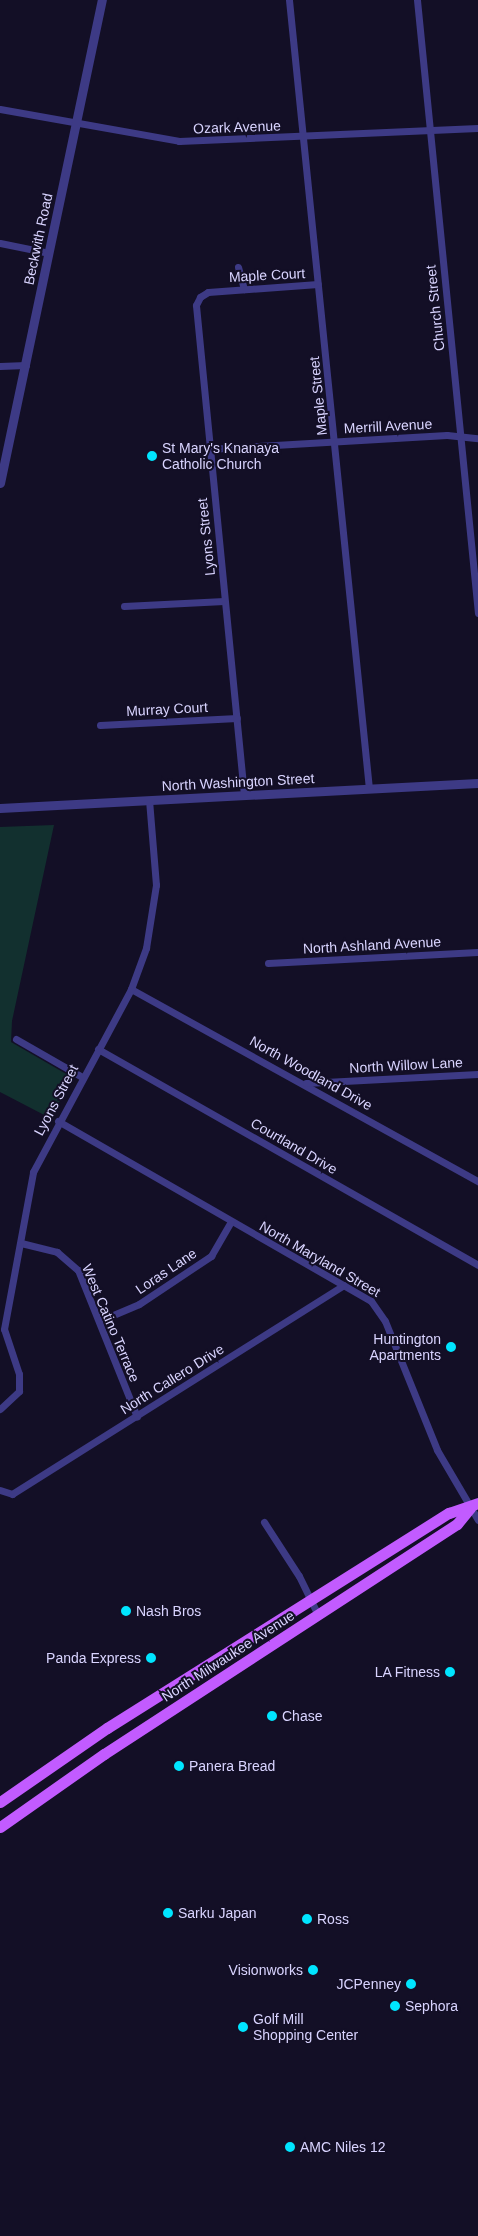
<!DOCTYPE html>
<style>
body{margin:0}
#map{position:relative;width:478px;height:2236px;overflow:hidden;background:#130f26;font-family:Helvetica,sans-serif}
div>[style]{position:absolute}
.green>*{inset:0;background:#12302f}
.minor>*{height:7px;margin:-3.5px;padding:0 3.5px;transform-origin:3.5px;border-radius:3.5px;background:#3d3a85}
.tertiary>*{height:9px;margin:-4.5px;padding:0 4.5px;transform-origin:4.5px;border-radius:4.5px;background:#3d3a85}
.primary>*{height:11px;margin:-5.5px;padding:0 5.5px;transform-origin:5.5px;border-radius:5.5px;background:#c25bff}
.dots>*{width:14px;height:14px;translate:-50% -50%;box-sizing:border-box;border:2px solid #130f26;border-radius:50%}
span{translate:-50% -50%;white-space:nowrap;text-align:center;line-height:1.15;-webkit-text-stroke:4px #130f26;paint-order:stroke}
.street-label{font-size:14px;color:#d9d4ff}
.poi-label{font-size:14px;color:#d9d4ff}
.left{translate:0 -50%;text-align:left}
.right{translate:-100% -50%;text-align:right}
</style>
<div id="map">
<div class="green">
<div style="clip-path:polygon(54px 825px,12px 1021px,11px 1042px,73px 1078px,50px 1118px,0 1092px,0 827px)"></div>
</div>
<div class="minor">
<div style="left:289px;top:0;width:793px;rotate:84.21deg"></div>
<div style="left:417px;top:0;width:616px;rotate:84.32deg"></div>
<div style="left:0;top:109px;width:182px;rotate:10.1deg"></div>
<div style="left:179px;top:141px;width:299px;rotate:-2.5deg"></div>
<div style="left:0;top:243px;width:50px;rotate:11.5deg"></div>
<div style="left:238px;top:267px;width:23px;rotate:75deg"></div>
<div style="left:0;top:366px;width:26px;rotate:-2deg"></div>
<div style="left:209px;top:449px;width:238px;rotate:-3.4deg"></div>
<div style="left:447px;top:435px;width:31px;rotate:6deg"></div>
<div style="left:124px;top:606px;width:100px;rotate:-2.9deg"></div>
<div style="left:100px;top:725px;width:137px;rotate:-2.9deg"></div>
<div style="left:244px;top:795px;width:492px;rotate:-95.6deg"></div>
<div style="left:196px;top:305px;width:9px;rotate:-63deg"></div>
<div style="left:200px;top:297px;width:9px;rotate:-32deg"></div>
<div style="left:208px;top:292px;width:110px;rotate:-4.2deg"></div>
<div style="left:268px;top:963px;width:210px;rotate:-3deg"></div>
<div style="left:131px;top:989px;width:397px;rotate:29deg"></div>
<div style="left:16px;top:1039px;width:76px;rotate:29.9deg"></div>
<div style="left:98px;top:1049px;width:437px;rotate:29.6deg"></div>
<div style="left:306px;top:1083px;width:172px;rotate:-3deg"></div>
<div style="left:58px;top:1121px;width:361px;rotate:29.9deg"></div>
<div style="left:371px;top:1301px;width:24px;rotate:55deg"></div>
<div style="left:385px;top:1321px;width:139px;rotate:68deg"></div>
<div style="left:437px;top:1450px;width:81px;rotate:59.6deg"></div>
<div style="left:21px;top:1243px;width:37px;rotate:14deg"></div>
<div style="left:57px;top:1252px;width:28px;rotate:41deg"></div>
<div style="left:78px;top:1270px;width:158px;rotate:68.1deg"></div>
<div style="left:99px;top:1321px;width:43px;rotate:-23deg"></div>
<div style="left:139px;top:1304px;width:87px;rotate:-33.7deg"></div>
<div style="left:211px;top:1256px;width:39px;rotate:-60deg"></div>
<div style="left:0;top:1409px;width:26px;rotate:-43deg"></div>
<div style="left:19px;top:1391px;width:17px;rotate:-90deg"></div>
<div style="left:19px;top:1374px;width:47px;rotate:-108.4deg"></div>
<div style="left:4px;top:1329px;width:160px;rotate:-79.5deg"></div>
<div style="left:33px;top:1172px;width:208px;rotate:-61.8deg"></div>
<div style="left:131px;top:989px;width:44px;rotate:-69.9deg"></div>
<div style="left:146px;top:948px;width:64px;rotate:-81deg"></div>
<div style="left:156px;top:885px;width:85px;rotate:-94.7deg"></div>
<div style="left:0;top:1490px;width:13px;rotate:18deg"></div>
<div style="left:12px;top:1494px;width:392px;rotate:-32.2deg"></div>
<div style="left:264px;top:1522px;width:64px;rotate:57.1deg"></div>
<div style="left:299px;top:1576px;width:43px;rotate:64deg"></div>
</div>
<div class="tertiary">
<div style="left:0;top:483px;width:494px;rotate:-78.1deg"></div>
<div style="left:0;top:808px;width:479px;rotate:-3deg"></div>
</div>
<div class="primary">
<div style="left:0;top:1802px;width:130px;rotate:-34.7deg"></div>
<div style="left:107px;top:1728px;width:404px;rotate:-32.2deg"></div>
<div style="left:449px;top:1513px;width:31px;rotate:-19deg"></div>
<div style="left:0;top:1827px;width:127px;rotate:-35.1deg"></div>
<div style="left:104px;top:1754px;width:421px;rotate:-33.1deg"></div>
<div style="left:457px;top:1524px;width:21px;rotate:-51deg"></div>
</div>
<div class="dots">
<div style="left:152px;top:456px;background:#00e5ff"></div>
<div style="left:451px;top:1347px;background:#00e5ff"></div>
<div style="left:126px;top:1611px;background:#00e5ff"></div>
<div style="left:151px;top:1658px;background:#00e5ff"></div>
<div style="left:450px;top:1672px;background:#00e5ff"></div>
<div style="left:272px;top:1716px;background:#00e5ff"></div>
<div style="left:179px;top:1766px;background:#00e5ff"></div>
<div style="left:168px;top:1913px;background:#00e5ff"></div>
<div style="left:307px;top:1919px;background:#00e5ff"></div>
<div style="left:313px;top:1970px;background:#00e5ff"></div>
<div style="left:411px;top:1984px;background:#00e5ff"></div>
<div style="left:395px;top:2006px;background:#00e5ff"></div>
<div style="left:243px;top:2027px;background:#00e5ff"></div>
<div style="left:290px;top:2147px;background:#00e5ff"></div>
</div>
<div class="street-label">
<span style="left:237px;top:127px;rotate:-2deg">Ozark Avenue</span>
<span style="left:38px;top:239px;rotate:-78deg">Beckwith Road</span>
<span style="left:267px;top:275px;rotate:-3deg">Maple Court</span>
<span style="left:435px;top:308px;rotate:-96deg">Church Street</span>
<span style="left:318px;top:396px;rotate:-96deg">Maple Street</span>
<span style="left:388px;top:426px;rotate:-3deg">Merrill Avenue</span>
<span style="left:206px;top:537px;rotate:-96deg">Lyons Street</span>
<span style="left:167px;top:709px;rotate:-3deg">Murray Court</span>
<span style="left:238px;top:782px;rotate:-3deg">North Washington Street</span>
<span style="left:372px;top:945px;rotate:-3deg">North Ashland Avenue</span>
<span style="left:406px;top:1065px;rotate:-3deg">North Willow Lane</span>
<span style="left:311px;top:1073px;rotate:29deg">North Woodland Drive</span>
<span style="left:56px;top:1100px;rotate:-62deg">Lyons Street</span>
<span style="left:294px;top:1146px;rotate:30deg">Courtland Drive</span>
<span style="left:320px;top:1259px;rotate:30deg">North Maryland Street</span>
<span style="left:166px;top:1271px;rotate:-34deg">Loras Lane</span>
<span style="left:111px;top:1323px;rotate:67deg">West Catino Terrace</span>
<span style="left:172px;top:1379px;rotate:-32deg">North Callero Drive</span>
<span style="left:228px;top:1656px;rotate:-33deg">North Milwaukee Avenue</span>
</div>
<div class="poi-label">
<span class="left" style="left:162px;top:456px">St Mary's Knanaya<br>Catholic Church</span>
<span class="right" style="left:441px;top:1347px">Huntington<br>Apartments</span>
<span class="left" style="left:136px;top:1611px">Nash Bros</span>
<span class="right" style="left:141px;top:1658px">Panda Express</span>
<span class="right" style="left:440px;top:1672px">LA Fitness</span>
<span class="left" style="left:282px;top:1716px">Chase</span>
<span class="left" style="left:189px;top:1766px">Panera Bread</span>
<span class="left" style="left:178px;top:1913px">Sarku Japan</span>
<span class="left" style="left:317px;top:1919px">Ross</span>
<span class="right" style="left:303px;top:1970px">Visionworks</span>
<span class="right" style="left:401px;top:1984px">JCPenney</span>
<span class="left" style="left:405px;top:2006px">Sephora</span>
<span class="left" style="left:253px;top:2027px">Golf Mill<br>Shopping Center</span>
<span class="left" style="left:300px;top:2147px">AMC Niles 12</span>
</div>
</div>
